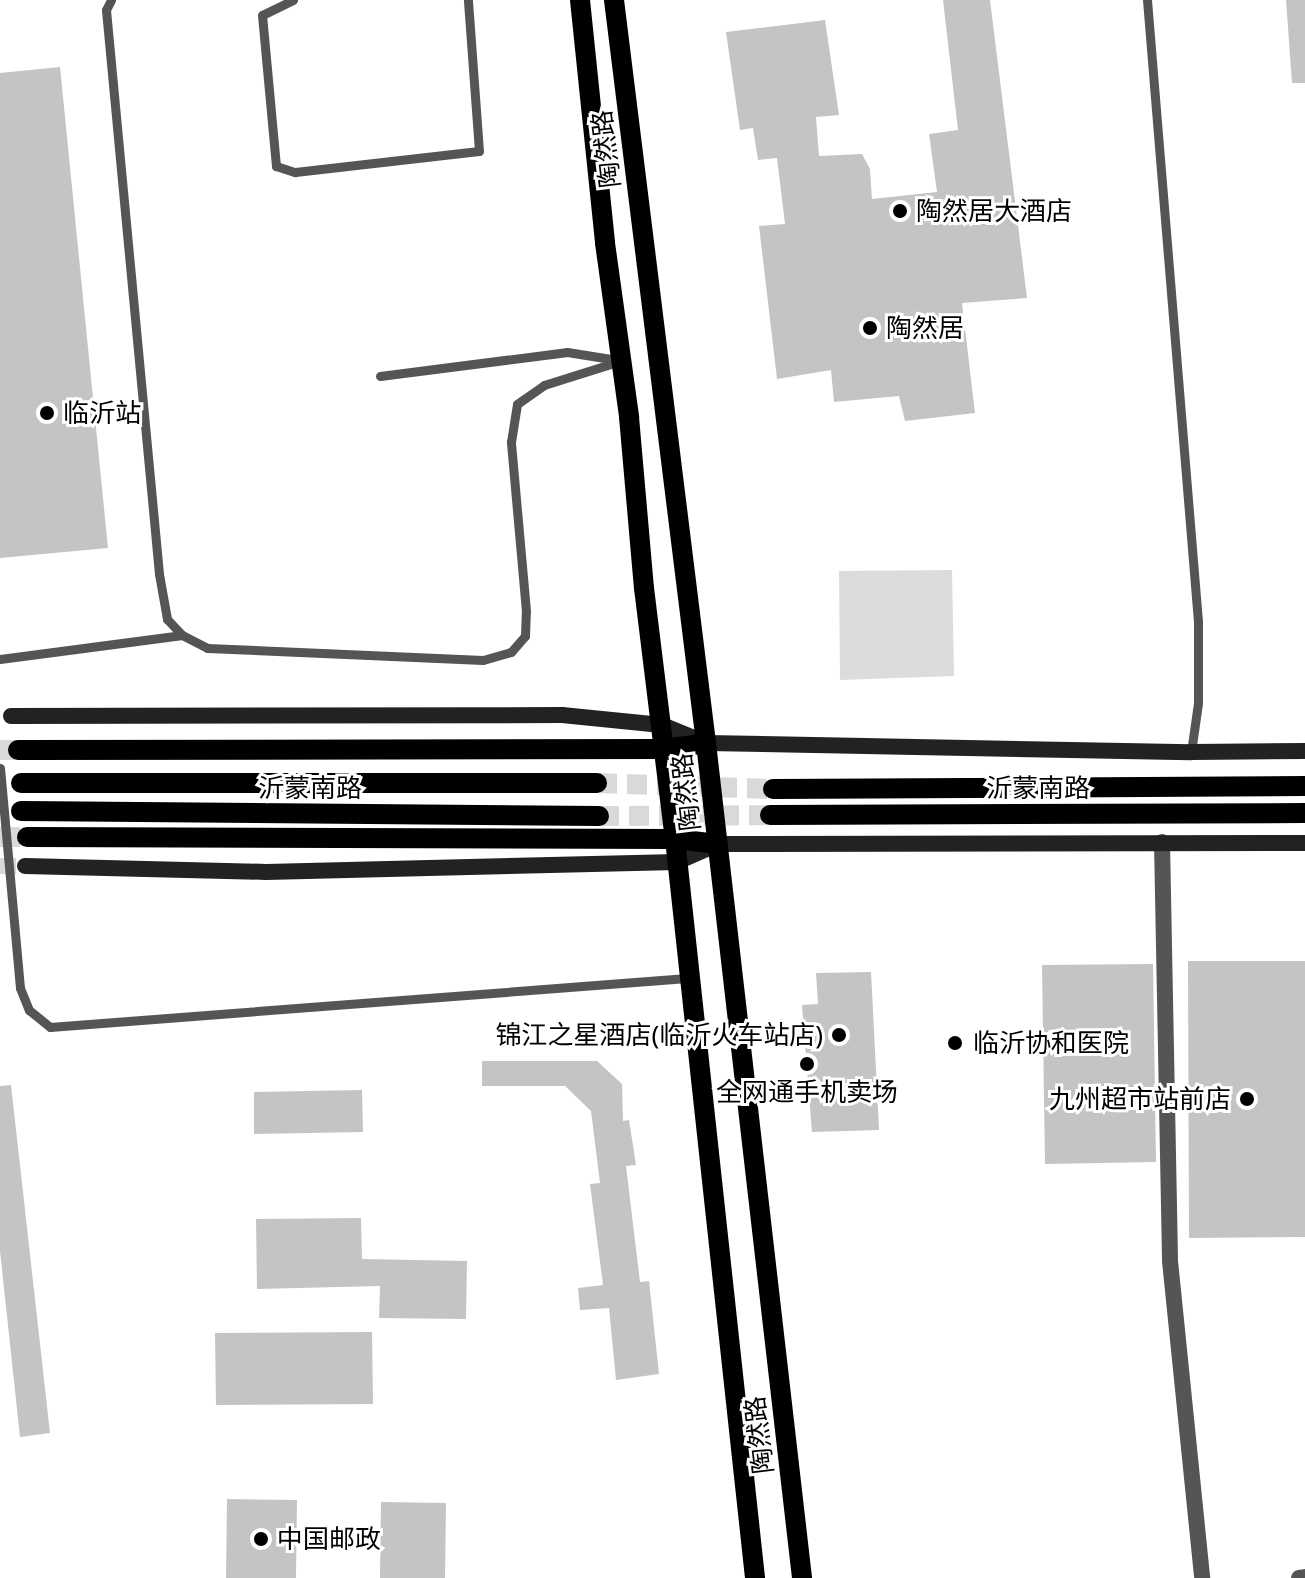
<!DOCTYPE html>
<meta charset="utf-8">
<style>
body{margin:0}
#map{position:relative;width:1305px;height:1578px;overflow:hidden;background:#fff;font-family:"Noto Sans","Noto Sans SC",sans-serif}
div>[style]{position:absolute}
.green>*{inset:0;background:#dcdcdc}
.building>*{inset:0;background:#c4c4c4}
.secondary-tunnel>*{height:16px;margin-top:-8px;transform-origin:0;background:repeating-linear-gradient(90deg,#d9d9d9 0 16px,transparent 0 24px)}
.primary-tunnel>*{height:20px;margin-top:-10px;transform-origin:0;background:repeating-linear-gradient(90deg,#d9d9d9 0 20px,transparent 0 30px)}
.lane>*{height:9px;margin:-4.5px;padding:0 4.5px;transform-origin:4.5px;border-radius:4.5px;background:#555}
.street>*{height:16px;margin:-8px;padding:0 8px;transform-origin:8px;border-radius:8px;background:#555}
.secondary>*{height:16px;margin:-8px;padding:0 8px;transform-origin:8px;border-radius:8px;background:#222}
.primary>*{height:20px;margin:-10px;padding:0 10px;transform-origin:10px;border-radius:10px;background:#000}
.dots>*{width:22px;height:22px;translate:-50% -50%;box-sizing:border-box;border:4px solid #fff;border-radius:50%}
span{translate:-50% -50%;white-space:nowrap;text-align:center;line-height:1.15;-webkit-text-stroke:6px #fff;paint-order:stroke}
.street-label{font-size:26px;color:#000}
.poi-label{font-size:26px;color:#000}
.left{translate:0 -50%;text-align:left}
.right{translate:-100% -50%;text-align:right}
</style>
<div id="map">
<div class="green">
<div style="clip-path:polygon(952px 570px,954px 676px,840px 680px,839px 571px)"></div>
</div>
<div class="building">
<div style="clip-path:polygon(943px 0,990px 0,1027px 298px,962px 303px,975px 413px,905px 421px,899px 396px,834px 402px,831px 370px,777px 379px,759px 226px,785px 224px,777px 158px,758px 160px,753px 128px,740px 130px,726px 32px,825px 20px,839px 115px,816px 117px,819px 156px,862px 154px,870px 169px,872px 199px,937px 192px,929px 134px,958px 130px)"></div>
<div style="clip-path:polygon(1286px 0,1305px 0,1305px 83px,1292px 83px)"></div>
<div style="clip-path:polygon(60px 67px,108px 548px,0 558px,0 73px)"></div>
<div style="clip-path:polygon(1188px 961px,1305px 961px,1305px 1237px,1189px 1238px)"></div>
<div style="clip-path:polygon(1153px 964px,1156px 1162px,1045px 1164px,1042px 965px)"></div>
<div style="clip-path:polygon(871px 972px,879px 1130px,812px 1132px,802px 1005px,818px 1004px,816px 973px)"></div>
<div style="clip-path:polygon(482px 1061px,597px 1061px,622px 1084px,623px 1121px,629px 1120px,636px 1165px,626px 1166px,640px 1282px,649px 1281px,659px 1374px,616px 1380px,609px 1308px,580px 1310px,578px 1288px,603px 1285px,590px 1184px,600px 1183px,591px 1111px,565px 1086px,482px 1086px)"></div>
<div style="clip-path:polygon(11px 1085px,50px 1433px,20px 1437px,0 1251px,0 1086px)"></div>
<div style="clip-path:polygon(362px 1090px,363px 1132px,254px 1134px,254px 1092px)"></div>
<div style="clip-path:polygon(361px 1218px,362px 1259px,467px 1261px,466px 1319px,379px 1318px,380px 1286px,257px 1289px,256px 1219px)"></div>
<div style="clip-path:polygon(372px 1332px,373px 1404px,216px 1405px,215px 1333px)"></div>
<div style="clip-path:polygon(227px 1499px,297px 1500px,296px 1578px,226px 1578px)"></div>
<div style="clip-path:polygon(381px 1502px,446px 1503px,445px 1578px,380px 1578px)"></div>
</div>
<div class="secondary-tunnel">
<div style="left:0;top:866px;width:25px"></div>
</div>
<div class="primary-tunnel">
<div style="left:0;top:750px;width:18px"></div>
<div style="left:597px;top:783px;width:176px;rotate:2deg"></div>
<div style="left:599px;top:816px;width:171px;rotate:-0.3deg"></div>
<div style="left:0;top:837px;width:27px"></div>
</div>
<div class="lane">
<div style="left:111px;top:0;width:11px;rotate:117deg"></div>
<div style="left:106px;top:10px;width:566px;rotate:84.63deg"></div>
<div style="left:159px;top:574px;width:46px;rotate:79.9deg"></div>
<div style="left:167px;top:619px;width:22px;rotate:47deg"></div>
<div style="left:182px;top:635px;width:28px;rotate:27deg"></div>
<div style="left:207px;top:648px;width:276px;rotate:2.5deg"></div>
<div style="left:483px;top:660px;width:29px;rotate:-16deg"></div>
<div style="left:511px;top:652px;width:21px;rotate:-49deg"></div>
<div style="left:525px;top:636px;width:25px;rotate:-88deg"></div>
<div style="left:526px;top:611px;width:170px;rotate:-95.1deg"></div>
<div style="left:511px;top:442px;width:38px;rotate:-81deg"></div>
<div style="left:517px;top:404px;width:33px;rotate:-35deg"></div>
<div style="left:544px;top:385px;width:80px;rotate:-17.5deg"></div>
<div style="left:293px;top:0;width:34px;rotate:154deg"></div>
<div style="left:262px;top:15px;width:152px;rotate:84.7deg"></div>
<div style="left:276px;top:166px;width:20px;rotate:18deg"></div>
<div style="left:295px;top:172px;width:185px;rotate:-6.5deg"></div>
<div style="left:479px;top:151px;width:151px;rotate:-94.2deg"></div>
<div style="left:1147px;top:0;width:624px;rotate:85.31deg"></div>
<div style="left:1198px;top:622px;width:81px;rotate:90deg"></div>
<div style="left:1198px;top:703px;width:49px;rotate:98.1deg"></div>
<div style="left:380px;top:376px;width:189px;rotate:-7.3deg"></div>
<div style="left:567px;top:352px;width:51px;rotate:9.1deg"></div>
<div style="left:0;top:659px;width:184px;rotate:-7.5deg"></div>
<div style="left:0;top:768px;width:221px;rotate:84.8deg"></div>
<div style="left:20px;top:988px;width:24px;rotate:68deg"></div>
<div style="left:29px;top:1010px;width:27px;rotate:39deg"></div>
<div style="left:50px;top:1027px;width:639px;rotate:-4.4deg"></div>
</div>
<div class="street">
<div style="left:1162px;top:842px;width:419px;rotate:88.9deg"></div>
<div style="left:1170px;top:1261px;width:319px;rotate:84.2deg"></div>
<div style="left:1299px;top:1578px;width:6px;rotate:-9deg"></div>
</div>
<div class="secondary">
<div style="left:11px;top:716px;width:551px;rotate:-0.1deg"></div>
<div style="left:562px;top:715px;width:100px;rotate:5.7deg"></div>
<div style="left:662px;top:725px;width:48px;rotate:22.2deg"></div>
<div style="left:706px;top:743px;width:485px;rotate:1.1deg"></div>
<div style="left:1191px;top:752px;width:114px;rotate:-0.5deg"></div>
<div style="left:25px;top:866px;width:241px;rotate:1.4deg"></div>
<div style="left:266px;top:872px;width:411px;rotate:-1.4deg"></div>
<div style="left:677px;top:862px;width:45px;rotate:-23.7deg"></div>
<div style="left:718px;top:844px;width:587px;rotate:-0.1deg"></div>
</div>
<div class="primary">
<div style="left:580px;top:0;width:244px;rotate:84.1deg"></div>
<div style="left:605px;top:243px;width:176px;rotate:82.1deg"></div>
<div style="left:629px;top:417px;width:172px;rotate:85deg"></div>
<div style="left:644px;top:588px;width:253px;rotate:83deg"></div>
<div style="left:675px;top:839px;width:743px;rotate:83.82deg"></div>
<div style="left:614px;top:0;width:749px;rotate:82.94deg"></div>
<div style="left:706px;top:743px;width:841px;rotate:83.44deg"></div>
<div style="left:18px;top:750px;width:647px;rotate:-0.09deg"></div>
<div style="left:665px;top:749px;width:41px;rotate:-8.3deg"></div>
<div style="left:21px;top:783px;width:576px"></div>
<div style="left:773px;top:789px;width:532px;rotate:-0.32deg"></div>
<div style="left:21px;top:811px;width:578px;rotate:0.5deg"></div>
<div style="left:770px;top:815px;width:535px;rotate:-0.21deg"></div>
<div style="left:27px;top:837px;width:648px;rotate:0.18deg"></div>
<div style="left:675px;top:839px;width:43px;rotate:6.6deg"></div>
</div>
<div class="dots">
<div style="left:900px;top:211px;background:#000"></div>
<div style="left:870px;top:328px;background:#000"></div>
<div style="left:47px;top:413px;background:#000"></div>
<div style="left:839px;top:1035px;background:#000"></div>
<div style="left:955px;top:1043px;background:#000"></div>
<div style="left:807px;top:1064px;background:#000"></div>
<div style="left:1247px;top:1099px;background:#000"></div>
<div style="left:261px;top:1539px;background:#000"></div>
</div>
<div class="street-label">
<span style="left:606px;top:149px;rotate:-97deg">陶然路</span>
<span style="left:310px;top:788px">沂蒙南路</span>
<span style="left:1038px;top:788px">沂蒙南路</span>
<span style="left:686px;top:792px;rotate:-97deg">陶然路</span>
<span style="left:759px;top:1435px;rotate:-97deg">陶然路</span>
</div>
<div class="poi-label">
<span class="left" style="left:916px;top:211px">陶然居大酒店</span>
<span class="left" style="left:886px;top:328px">陶然居</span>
<span class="left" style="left:63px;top:413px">临沂站</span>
<span class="right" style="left:823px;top:1035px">锦江之星酒店(临沂火车站店)</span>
<span class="left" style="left:973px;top:1043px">临沂协和医院</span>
<span style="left:807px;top:1092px">全网通手机卖场</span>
<span class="right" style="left:1231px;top:1099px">九州超市站前店</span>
<span class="left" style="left:277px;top:1539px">中国邮政</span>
</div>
</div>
